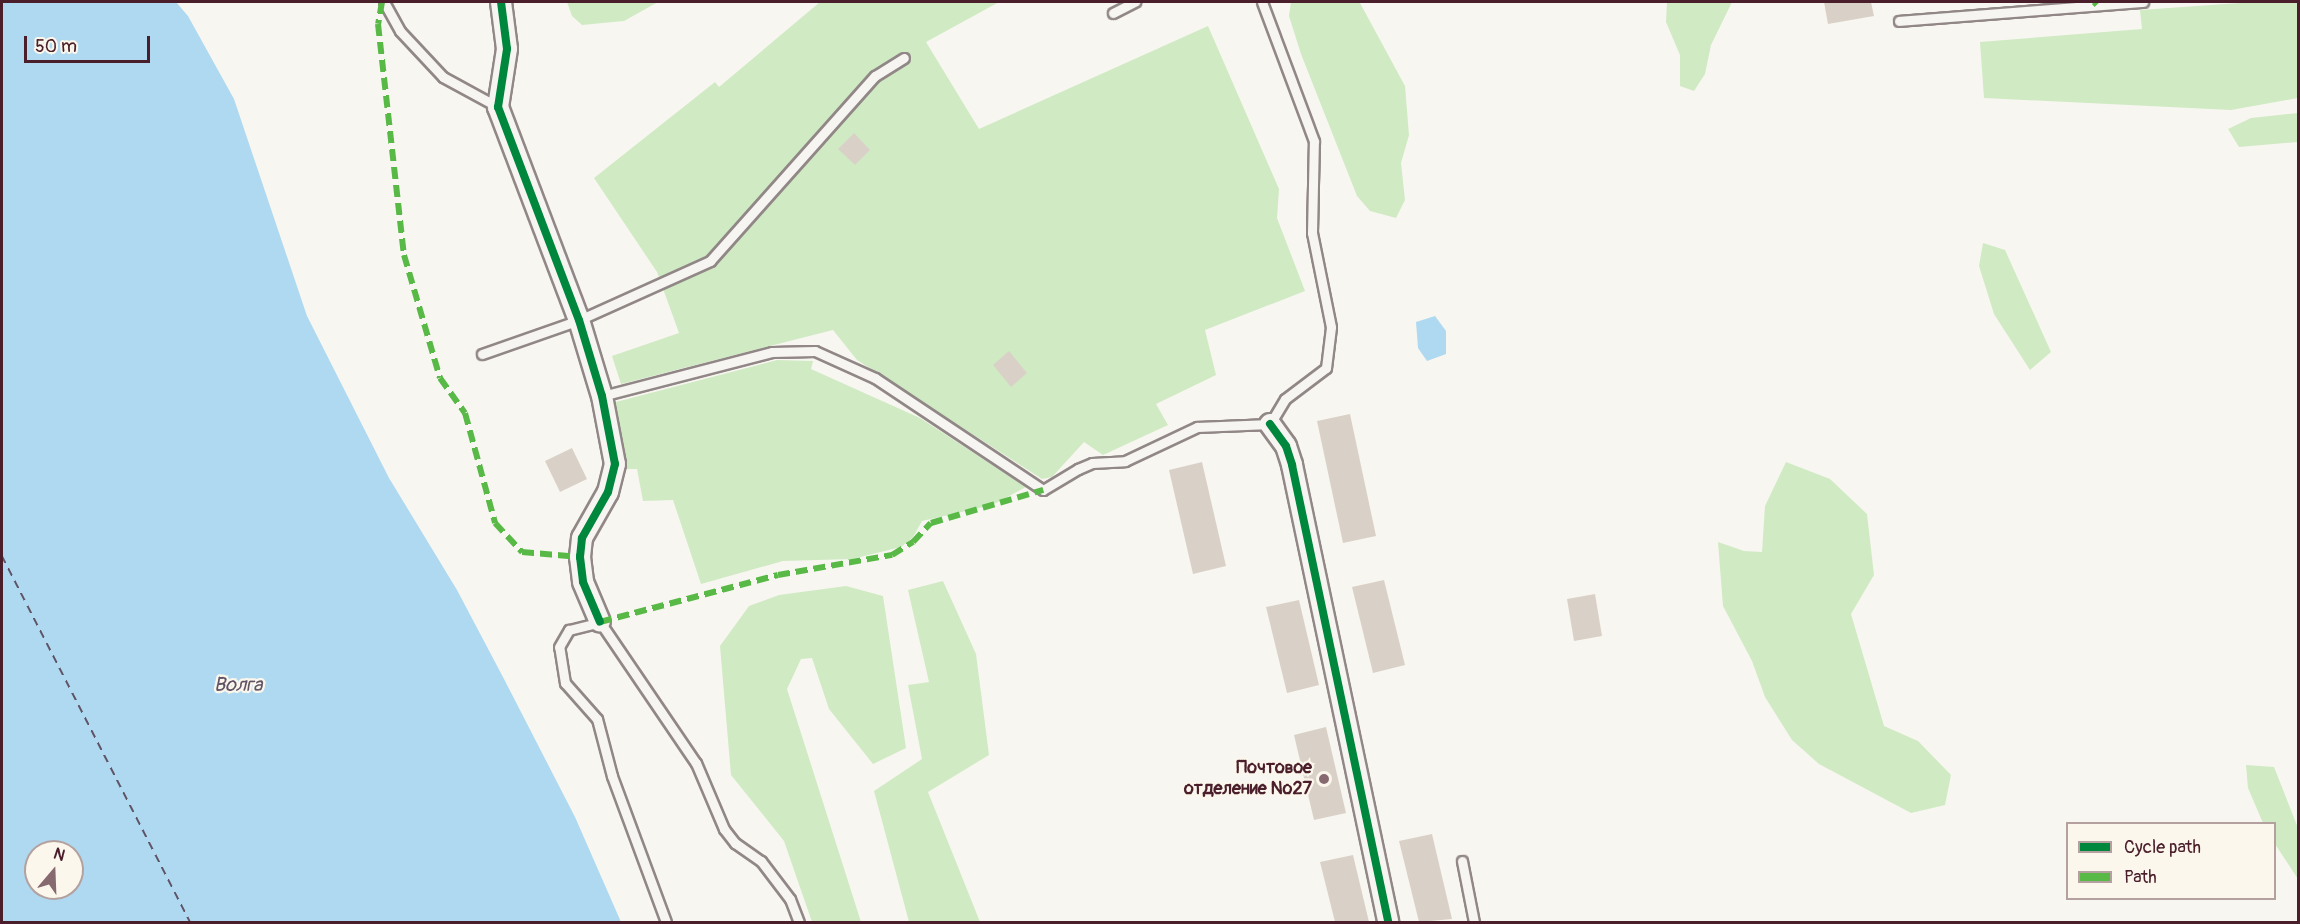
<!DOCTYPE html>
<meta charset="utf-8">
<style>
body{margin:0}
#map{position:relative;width:2300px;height:924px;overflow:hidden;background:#f8f6f0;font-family:Pangolin,sans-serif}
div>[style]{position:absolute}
.green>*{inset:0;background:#d0eac4}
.water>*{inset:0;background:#aed9f0}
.ferry>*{height:1.5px;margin-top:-0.75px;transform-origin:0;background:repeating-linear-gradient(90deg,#5f5366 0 8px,transparent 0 14px)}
.building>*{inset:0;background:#d9d1c7}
.roads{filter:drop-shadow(2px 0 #918787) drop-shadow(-2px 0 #918787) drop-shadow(0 2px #918787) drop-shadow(0 -2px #918787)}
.lane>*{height:9px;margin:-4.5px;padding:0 4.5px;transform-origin:4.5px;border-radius:4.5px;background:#f6f5f1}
.street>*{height:20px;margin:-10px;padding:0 10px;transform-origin:10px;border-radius:10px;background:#f6f5f1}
.quiet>*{height:6px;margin-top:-3px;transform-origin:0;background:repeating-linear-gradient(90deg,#58b947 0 12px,transparent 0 18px)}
.cycleway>*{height:8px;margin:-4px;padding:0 4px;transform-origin:4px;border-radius:4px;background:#00873e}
.dots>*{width:16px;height:16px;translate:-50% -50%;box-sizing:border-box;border:3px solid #fbf7ec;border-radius:50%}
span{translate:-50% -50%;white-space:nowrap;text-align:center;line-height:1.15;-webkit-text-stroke:4.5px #fbf7ec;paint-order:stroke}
.poi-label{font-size:18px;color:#4a1f2b;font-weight:700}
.right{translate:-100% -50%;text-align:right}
.water-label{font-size:20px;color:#5f5366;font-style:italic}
.frame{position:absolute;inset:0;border:3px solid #4a1f2b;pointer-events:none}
.legend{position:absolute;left:2066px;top:822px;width:210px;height:78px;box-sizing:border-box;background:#fbf7ec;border:2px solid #b4a19f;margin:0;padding:8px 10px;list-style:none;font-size:18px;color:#4a1f2b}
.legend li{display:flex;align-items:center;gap:12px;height:30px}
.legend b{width:30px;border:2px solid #b4a19f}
.north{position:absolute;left:24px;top:840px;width:60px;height:60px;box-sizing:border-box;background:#fbf7ec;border:2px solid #b4a19f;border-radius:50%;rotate:19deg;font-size:16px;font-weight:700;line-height:24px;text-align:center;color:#4a1f2b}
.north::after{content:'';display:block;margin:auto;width:21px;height:27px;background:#876a70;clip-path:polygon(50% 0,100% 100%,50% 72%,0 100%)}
.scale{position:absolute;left:24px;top:36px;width:126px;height:27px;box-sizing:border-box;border:3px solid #4a1f2b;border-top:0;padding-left:8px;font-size:18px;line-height:21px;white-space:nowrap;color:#4a1f2b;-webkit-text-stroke:4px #fbf7ec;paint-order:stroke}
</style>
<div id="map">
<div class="green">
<div style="clip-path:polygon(567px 2px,658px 2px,624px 21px,582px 25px,572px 16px)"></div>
<div style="clip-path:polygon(820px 2px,999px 2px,926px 42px,979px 129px,1208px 26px,1279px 189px,1277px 218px,1305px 291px,1205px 330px,1216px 375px,1156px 404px,1168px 425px,1103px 455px,1084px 442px,1052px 477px,1042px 479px,857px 360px,833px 330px,621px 384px,612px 356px,679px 333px,657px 272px,594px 178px,715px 82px,719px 87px)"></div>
<div style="clip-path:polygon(1291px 2px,1360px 3px,1405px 86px,1409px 135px,1401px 163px,1405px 200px,1396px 218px,1370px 211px,1357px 196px,1301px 54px,1289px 16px)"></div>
<div style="clip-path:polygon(1667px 2px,1732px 2px,1711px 45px,1705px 74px,1694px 91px,1680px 86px,1680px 55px,1666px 22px)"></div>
<div style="clip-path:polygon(2254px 2px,2298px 2px,2298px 98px,2231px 110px,1984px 98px,1980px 42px,2142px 29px,2140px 10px)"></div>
<div style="clip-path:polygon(2298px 113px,2298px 142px,2239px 147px,2228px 129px,2251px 118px)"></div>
<div style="clip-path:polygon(1983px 243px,2005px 250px,2051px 352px,2030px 370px,1994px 314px,1979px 266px)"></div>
<div style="clip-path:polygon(777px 360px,813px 361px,811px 369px,920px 418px,1026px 487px,992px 505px,922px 521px,913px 537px,901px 547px,852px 559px,783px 561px,701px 584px,673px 500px,643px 501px,637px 469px,627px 469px,612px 403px)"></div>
<div style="clip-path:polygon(1786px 462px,1830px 479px,1867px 514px,1874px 575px,1851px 614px,1884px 726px,1918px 741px,1951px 775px,1945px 805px,1911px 813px,1819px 764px,1792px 740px,1765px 697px,1752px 661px,1723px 606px,1718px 542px,1744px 551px,1762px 552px,1765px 506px)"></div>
<div style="clip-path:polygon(943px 581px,976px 654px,989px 755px,928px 792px,980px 922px,909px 922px,874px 791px,922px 759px,908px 685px,929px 682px,908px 590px)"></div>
<div style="clip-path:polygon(846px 586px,883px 596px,906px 748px,873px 764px,829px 709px,812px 658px,801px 659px,787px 689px,861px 922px,812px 922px,784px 841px,731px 775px,720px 646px,749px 606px,779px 595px)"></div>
<div style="clip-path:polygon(2246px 765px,2274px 767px,2298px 828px,2298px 879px,2275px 844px,2274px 824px,2263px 823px,2248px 788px)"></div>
</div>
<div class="water">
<div style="clip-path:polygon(evenodd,2px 2px,176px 2px,188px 16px,234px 99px,307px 316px,389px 478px,457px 590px,504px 679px,575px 817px,621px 922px,2px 922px,2px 2px,36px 852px,72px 852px,72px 888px,36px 888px,36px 852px)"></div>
<div style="clip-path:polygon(1435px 316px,1446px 331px,1446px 354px,1427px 361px,1418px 348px,1416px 322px)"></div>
</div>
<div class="ferry">
<div style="left:2px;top:556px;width:411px;rotate:62.8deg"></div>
</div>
<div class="building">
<div style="clip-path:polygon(1824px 2px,1871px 2px,1874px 16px,1828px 24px)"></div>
<div style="clip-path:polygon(854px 133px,870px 150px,855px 165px,838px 149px)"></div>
<div style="clip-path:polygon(1009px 351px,1027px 373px,1011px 387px,993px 365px)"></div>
<div style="clip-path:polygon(1350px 414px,1376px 536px,1343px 543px,1317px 421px)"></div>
<div style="clip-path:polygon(572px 448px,587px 479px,560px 492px,545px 461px)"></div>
<div style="clip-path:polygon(1202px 462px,1226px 566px,1193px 574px,1169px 470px)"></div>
<div style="clip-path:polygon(1384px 580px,1405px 665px,1373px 673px,1352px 587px)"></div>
<div style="clip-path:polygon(1595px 594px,1602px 636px,1574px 641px,1567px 599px)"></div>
<div style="clip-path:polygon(1299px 600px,1319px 685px,1287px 693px,1266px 607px)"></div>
<div style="clip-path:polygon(1326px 727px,1346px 813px,1314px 820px,1294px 735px)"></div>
<div style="clip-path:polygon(1432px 834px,1452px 919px,1419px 922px,1399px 841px)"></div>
<div style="clip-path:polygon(1353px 855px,1369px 922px,1335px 922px,1320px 862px)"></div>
</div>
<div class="roads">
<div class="lane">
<div style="left:384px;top:2px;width:33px;rotate:61deg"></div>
<div style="left:400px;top:31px;width:63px;rotate:46.9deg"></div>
<div style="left:443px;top:77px;width:63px;rotate:28.6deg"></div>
<div style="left:1113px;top:13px;width:25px;rotate:-27deg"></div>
<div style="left:1899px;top:21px;width:245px;rotate:-4.5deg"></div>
<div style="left:482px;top:354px;width:103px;rotate:-19.3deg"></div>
<div style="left:579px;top:320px;width:144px;rotate:-24.2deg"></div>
<div style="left:710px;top:261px;width:248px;rotate:-48.3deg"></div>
<div style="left:875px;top:76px;width:34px;rotate:-32deg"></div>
<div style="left:602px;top:396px;width:176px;rotate:-14.5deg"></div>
<div style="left:772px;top:352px;width:43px;rotate:-1.3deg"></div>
<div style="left:815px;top:351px;width:66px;rotate:24.2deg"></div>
<div style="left:875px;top:378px;width:202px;rotate:33.7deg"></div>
<div style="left:1043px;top:490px;width:41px;rotate:-31deg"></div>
<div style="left:1078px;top:469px;width:15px;rotate:-23deg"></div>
<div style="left:1092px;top:463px;width:33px;rotate:-3deg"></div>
<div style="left:1125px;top:461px;width:80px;rotate:-25.3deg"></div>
<div style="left:1197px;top:427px;width:73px;rotate:-2.4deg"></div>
<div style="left:1270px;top:424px;width:29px;rotate:-59deg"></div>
<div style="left:1285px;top:399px;width:51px;rotate:-37.1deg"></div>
<div style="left:1326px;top:368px;width:41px;rotate:-83deg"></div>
<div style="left:1331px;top:327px;width:96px;rotate:-101.4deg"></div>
<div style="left:1312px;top:233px;width:92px;rotate:-88.8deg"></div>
<div style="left:1314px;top:141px;width:148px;rotate:-110.5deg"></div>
<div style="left:1462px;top:861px;width:62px;rotate:78.9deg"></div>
<div style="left:666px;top:922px;width:156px;rotate:-110.3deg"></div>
<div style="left:612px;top:776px;width:59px;rotate:-104.7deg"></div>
<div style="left:597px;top:719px;width:48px;rotate:-131.6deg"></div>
<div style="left:565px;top:683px;width:36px;rotate:-99deg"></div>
<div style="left:559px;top:647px;width:20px;rotate:-60deg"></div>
<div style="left:569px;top:630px;width:32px;rotate:-14deg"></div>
<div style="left:600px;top:622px;width:171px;rotate:55.8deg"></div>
<div style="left:696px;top:763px;width:72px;rotate:67deg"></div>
<div style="left:724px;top:829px;width:18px;rotate:52deg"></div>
<div style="left:735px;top:843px;width:32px;rotate:35deg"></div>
<div style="left:761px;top:861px;width:48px;rotate:52.7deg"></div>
<div style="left:790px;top:899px;width:25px;rotate:69deg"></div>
</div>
<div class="street">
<div style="left:501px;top:2px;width:47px;rotate:82.7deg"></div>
<div style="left:507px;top:49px;width:59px;rotate:98.8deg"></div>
<div style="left:498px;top:107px;width:228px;rotate:69.2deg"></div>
<div style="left:579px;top:320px;width:79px;rotate:73.2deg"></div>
<div style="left:602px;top:396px;width:69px;rotate:79.2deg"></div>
<div style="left:615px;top:464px;width:29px;rotate:104deg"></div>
<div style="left:608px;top:492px;width:53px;rotate:119.5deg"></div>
<div style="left:582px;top:538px;width:19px;rotate:96deg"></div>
<div style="left:580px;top:557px;width:25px;rotate:83deg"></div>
<div style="left:583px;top:582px;width:43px;rotate:67deg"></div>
<div style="left:1270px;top:424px;width:27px;rotate:54deg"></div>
<div style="left:1286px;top:446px;width:20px;rotate:72deg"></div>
<div style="left:1292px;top:465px;width:467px;rotate:78.1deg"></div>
</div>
</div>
<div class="quiet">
<div style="left:382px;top:2px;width:22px;rotate:100deg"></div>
<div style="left:378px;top:24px;width:232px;rotate:83.6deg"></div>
<div style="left:404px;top:255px;width:128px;rotate:73.7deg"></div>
<div style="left:440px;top:378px;width:43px;rotate:54.5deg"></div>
<div style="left:465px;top:413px;width:114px;rotate:74.7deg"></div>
<div style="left:495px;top:523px;width:40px;rotate:47deg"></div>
<div style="left:522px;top:552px;width:58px;rotate:4.9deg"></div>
<div style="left:2094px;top:2px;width:4px;rotate:45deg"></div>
<div style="left:600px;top:622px;width:184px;rotate:-14.8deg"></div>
<div style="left:778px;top:575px;width:116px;rotate:-10deg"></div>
<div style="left:892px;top:555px;width:25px;rotate:-32deg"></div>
<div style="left:913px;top:542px;width:26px;rotate:-47deg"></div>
<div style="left:931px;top:523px;width:117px;rotate:-16.4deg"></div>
</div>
<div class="cycleway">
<div style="left:501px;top:2px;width:47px;rotate:82.7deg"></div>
<div style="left:507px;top:49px;width:59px;rotate:98.8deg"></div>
<div style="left:498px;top:107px;width:228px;rotate:69.2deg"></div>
<div style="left:579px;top:320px;width:79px;rotate:73.2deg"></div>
<div style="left:602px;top:396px;width:69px;rotate:79.2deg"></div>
<div style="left:615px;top:464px;width:29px;rotate:104deg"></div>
<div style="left:608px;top:492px;width:53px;rotate:119.5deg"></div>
<div style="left:582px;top:538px;width:19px;rotate:96deg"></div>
<div style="left:580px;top:557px;width:25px;rotate:83deg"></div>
<div style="left:583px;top:582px;width:43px;rotate:67deg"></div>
<div style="left:1270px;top:424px;width:27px;rotate:54deg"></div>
<div style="left:1286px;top:446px;width:20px;rotate:72deg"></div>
<div style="left:1292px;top:465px;width:467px;rotate:78.1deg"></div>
</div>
<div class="dots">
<div style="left:1324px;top:779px;background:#876a70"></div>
</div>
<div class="poi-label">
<span class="right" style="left:1312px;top:779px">Почтовое<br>отделение №27</span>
</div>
<div class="water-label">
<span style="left:238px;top:684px">Волга</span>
</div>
<div class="frame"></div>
<ul class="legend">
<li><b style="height:8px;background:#00873e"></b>Cycle path</li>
<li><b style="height:8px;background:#58b947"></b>Path</li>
</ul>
<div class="north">N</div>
<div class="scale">50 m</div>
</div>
